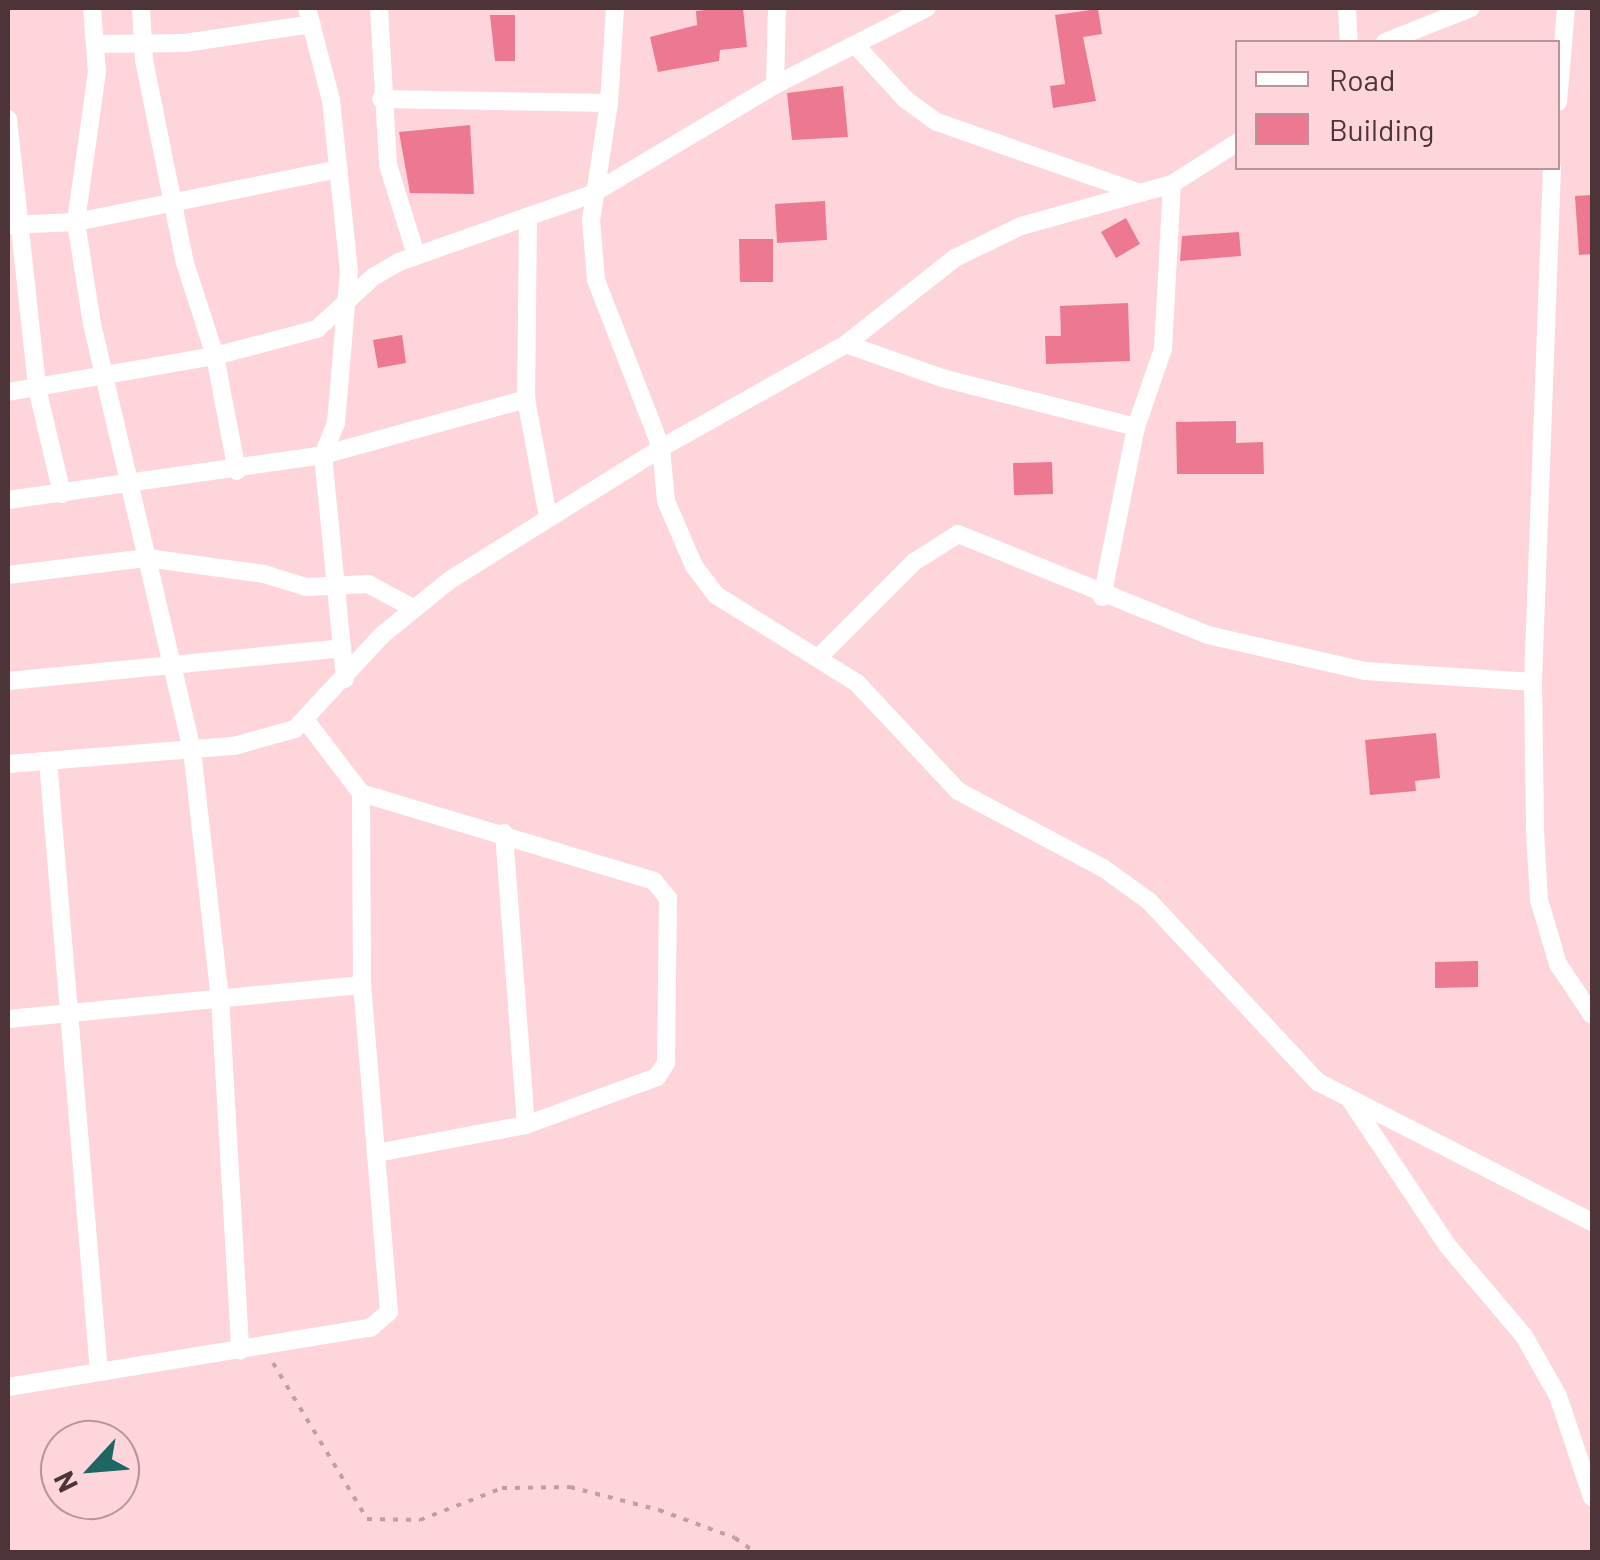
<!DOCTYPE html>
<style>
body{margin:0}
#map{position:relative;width:1600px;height:1560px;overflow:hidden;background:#fdd5db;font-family:Barlow,sans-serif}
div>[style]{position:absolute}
.building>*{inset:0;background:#ec7991}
.path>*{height:4px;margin-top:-2px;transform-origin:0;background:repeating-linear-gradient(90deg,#c19ea4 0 5px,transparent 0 13px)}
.street>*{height:18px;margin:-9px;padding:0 9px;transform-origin:9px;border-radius:9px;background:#fff}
span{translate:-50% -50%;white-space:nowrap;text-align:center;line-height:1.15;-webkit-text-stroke:10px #fdd5db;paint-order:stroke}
.frame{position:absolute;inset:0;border:10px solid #4d3438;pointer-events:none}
.legend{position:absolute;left:1235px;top:40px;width:325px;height:130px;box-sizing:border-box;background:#fdd5db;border:2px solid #b7959a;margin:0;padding:12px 18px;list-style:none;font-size:30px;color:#4d3438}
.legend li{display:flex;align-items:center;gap:20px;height:50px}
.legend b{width:50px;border:2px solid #b7959a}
.north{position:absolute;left:40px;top:1420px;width:100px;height:100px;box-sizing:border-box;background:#fdd5db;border:2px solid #b7959a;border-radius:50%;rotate:244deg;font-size:28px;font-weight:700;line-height:40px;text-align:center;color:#4d3438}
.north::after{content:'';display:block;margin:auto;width:35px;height:45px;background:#1c6762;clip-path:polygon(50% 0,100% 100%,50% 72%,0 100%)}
</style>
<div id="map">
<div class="building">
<div style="clip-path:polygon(725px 8px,743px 8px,747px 47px,720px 50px,719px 61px,658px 72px,650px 37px,697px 25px,696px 11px)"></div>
<div style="clip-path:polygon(1098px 9px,1102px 34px,1083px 37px,1096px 101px,1053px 108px,1050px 86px,1065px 84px,1055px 15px)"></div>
<div style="clip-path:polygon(490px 15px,515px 15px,515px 61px,495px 61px)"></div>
<div style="clip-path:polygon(843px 86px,848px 137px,792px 140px,787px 93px)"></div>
<div style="clip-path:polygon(470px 125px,474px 194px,410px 193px,399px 132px)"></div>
<div style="clip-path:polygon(1592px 195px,1592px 254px,1579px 255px,1575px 196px)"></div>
<div style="clip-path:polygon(825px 201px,827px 240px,777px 243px,775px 204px)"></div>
<div style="clip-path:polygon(1126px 218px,1140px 244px,1116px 258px,1101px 232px)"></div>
<div style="clip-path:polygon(1239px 232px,1241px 256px,1180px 261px,1182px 236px)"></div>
<div style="clip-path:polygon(739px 239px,773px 239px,773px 282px,740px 282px)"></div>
<div style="clip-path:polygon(1128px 303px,1130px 361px,1046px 364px,1045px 336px,1061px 336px,1060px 306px)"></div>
<div style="clip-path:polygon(402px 335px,406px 363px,378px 368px,373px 340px)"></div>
<div style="clip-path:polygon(1236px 421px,1236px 443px,1263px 442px,1264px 474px,1177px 474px,1176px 422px)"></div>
<div style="clip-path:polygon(1052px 462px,1053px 494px,1014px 495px,1013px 463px)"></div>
<div style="clip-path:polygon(1436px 733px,1440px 778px,1415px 781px,1416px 791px,1370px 795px,1365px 740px)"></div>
<div style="clip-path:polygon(1478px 961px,1478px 987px,1435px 988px,1435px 962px)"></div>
</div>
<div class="path">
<div style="left:273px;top:1363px;width:182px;rotate:58.9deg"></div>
<div style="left:367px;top:1519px;width:53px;rotate:1.1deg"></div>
<div style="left:420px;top:1520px;width:88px;rotate:-21.3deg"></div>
<div style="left:502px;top:1488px;width:68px;rotate:-0.8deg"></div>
<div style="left:570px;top:1487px;width:92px;rotate:14.5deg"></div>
<div style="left:659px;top:1510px;width:81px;rotate:20.2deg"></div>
<div style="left:735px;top:1538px;width:24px;rotate:35deg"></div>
</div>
<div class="street">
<div style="left:92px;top:8px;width:64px;rotate:85.5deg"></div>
<div style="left:97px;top:72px;width:151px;rotate:98deg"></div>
<div style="left:76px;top:222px;width:103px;rotate:81.1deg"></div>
<div style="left:92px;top:324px;width:438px;rotate:76.8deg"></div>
<div style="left:192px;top:750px;width:250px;rotate:83.6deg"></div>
<div style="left:220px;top:998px;width:353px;rotate:86.7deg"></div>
<div style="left:141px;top:8px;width:52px;rotate:86.7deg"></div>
<div style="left:144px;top:60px;width:207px;rotate:78.6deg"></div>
<div style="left:185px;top:263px;width:98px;rotate:72.1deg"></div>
<div style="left:215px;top:356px;width:117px;rotate:79.2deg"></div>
<div style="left:307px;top:8px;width:95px;rotate:75.4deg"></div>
<div style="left:331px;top:100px;width:172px;rotate:84deg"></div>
<div style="left:349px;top:271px;width:153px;rotate:94.9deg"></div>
<div style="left:336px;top:423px;width:35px;rotate:112deg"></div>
<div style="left:323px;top:455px;width:225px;rotate:84.4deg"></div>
<div style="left:379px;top:8px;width:157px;rotate:86.7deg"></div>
<div style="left:388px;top:165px;width:94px;rotate:72.7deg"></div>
<div style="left:615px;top:8px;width:95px;rotate:93.6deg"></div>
<div style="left:609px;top:103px;width:118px;rotate:98.7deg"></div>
<div style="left:591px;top:220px;width:60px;rotate:85.2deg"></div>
<div style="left:596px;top:280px;width:180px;rotate:68.8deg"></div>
<div style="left:661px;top:448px;width:53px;rotate:84.6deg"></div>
<div style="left:666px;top:501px;width:71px;rotate:66.7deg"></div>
<div style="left:694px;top:566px;width:36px;rotate:53deg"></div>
<div style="left:716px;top:595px;width:166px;rotate:32deg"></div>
<div style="left:857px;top:683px;width:148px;rotate:46.9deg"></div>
<div style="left:958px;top:791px;width:164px;rotate:28deg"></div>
<div style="left:1103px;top:868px;width:57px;rotate:35.7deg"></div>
<div style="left:1149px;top:901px;width:248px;rotate:47deg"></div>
<div style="left:1318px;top:1082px;width:308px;rotate:27.1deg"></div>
<div style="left:1347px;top:8px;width:34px;rotate:87deg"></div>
<div style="left:1385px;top:42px;width:92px;rotate:-21.6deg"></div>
<div style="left:99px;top:44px;width:86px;rotate:-0.7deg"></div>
<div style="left:185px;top:43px;width:128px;rotate:-8.5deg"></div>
<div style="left:858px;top:48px;width:69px;rotate:47.3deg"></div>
<div style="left:905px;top:99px;width:39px;rotate:36deg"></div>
<div style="left:937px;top:122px;width:212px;rotate:19.3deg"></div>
<div style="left:775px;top:85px;width:77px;rotate:-88.5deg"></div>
<div style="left:381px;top:99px;width:228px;rotate:1deg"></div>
<div style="left:1558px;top:102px;width:94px;rotate:-85.1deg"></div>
<div style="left:8px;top:119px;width:271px;rotate:83.8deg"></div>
<div style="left:37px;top:388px;width:109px;rotate:76.7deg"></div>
<div style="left:1552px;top:168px;width:514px;rotate:92.12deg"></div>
<div style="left:1533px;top:682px;width:149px;rotate:89.2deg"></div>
<div style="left:1535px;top:831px;width:69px;rotate:86.7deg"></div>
<div style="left:1539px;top:900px;width:67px;rotate:73.5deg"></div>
<div style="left:1558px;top:964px;width:61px;rotate:56.3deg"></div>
<div style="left:528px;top:216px;width:183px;rotate:90.6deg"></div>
<div style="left:526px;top:399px;width:120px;rotate:79.4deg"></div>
<div style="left:8px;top:225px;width:68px;rotate:-2.5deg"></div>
<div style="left:76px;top:222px;width:268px;rotate:-11.4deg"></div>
<div style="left:846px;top:344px;width:102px;rotate:19.5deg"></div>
<div style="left:942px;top:378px;width:200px;rotate:14.2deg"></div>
<div style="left:8px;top:392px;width:210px;rotate:-9.9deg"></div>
<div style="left:215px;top:356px;width:106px;rotate:-14.8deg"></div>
<div style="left:317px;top:329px;width:76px;rotate:-42.9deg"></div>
<div style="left:373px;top:277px;width:30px;rotate:-30deg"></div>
<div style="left:399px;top:262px;width:205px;rotate:-19.4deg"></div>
<div style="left:592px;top:194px;width:213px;rotate:-30.8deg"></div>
<div style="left:775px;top:85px;width:170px;rotate:-26.9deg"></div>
<div style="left:8px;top:500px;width:318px;rotate:-8.1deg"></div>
<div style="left:323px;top:455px;width:211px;rotate:-15.4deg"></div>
<div style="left:8px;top:575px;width:140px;rotate:-7deg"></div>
<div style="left:147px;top:558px;width:118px;rotate:7.8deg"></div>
<div style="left:264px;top:574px;width:44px;rotate:17.2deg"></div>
<div style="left:306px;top:587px;width:62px;rotate:-2.8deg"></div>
<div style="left:368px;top:584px;width:51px;rotate:28.1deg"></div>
<div style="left:1102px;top:597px;width:173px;rotate:-78.7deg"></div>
<div style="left:1136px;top:427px;width:83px;rotate:-70.9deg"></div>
<div style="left:1163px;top:349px;width:165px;rotate:-86.9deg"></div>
<div style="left:821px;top:655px;width:132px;rotate:-45deg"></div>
<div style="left:914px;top:562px;width:52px;rotate:-32.5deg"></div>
<div style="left:958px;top:534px;width:270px;rotate:22deg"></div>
<div style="left:1208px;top:635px;width:161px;rotate:12.9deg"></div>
<div style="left:1365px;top:671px;width:168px;rotate:3.7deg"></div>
<div style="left:8px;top:681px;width:336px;rotate:-5.6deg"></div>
<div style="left:48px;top:761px;width:613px;rotate:85.23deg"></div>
<div style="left:8px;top:764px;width:227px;rotate:-4.6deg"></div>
<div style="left:234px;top:746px;width:63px;rotate:-15.6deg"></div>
<div style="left:295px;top:729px;width:128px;rotate:-47.2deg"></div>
<div style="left:382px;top:635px;width:87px;rotate:-39deg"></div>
<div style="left:450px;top:580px;width:249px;rotate:-32deg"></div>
<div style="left:661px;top:448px;width:212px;rotate:-29.3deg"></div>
<div style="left:846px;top:344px;width:139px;rotate:-38.3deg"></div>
<div style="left:955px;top:258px;width:73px;rotate:-25.9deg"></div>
<div style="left:1021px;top:226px;width:157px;rotate:-15.5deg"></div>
<div style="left:1172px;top:184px;width:78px;rotate:-32.5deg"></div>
<div style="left:361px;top:793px;width:306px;rotate:16.7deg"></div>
<div style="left:654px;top:881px;width:22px;rotate:51deg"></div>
<div style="left:668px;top:898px;width:165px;rotate:90.7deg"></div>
<div style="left:666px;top:1063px;width:17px;rotate:123deg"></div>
<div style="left:657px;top:1077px;width:140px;rotate:159.9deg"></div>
<div style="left:526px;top:1125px;width:153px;rotate:169.4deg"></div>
<div style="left:504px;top:833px;width:293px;rotate:85.7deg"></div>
<div style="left:8px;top:1019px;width:356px;rotate:-5.5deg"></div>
<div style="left:1349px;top:1098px;width:177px;rotate:56.3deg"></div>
<div style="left:1447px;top:1245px;width:119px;rotate:49.8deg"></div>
<div style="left:1524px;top:1336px;width:69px;rotate:60.5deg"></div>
<div style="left:1558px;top:1396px;width:107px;rotate:71.4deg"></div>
<div style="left:8px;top:1387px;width:367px;rotate:-9.3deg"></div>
<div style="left:370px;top:1328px;width:25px;rotate:-40deg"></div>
<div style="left:389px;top:1312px;width:328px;rotate:-94.7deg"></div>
<div style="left:362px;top:985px;width:192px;rotate:-90.3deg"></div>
<div style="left:361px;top:793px;width:89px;rotate:-127.3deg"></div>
</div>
<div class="frame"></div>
<ul class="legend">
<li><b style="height:12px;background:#fff"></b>Road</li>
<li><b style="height:28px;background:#ec7991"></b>Building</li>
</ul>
<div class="north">N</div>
</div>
